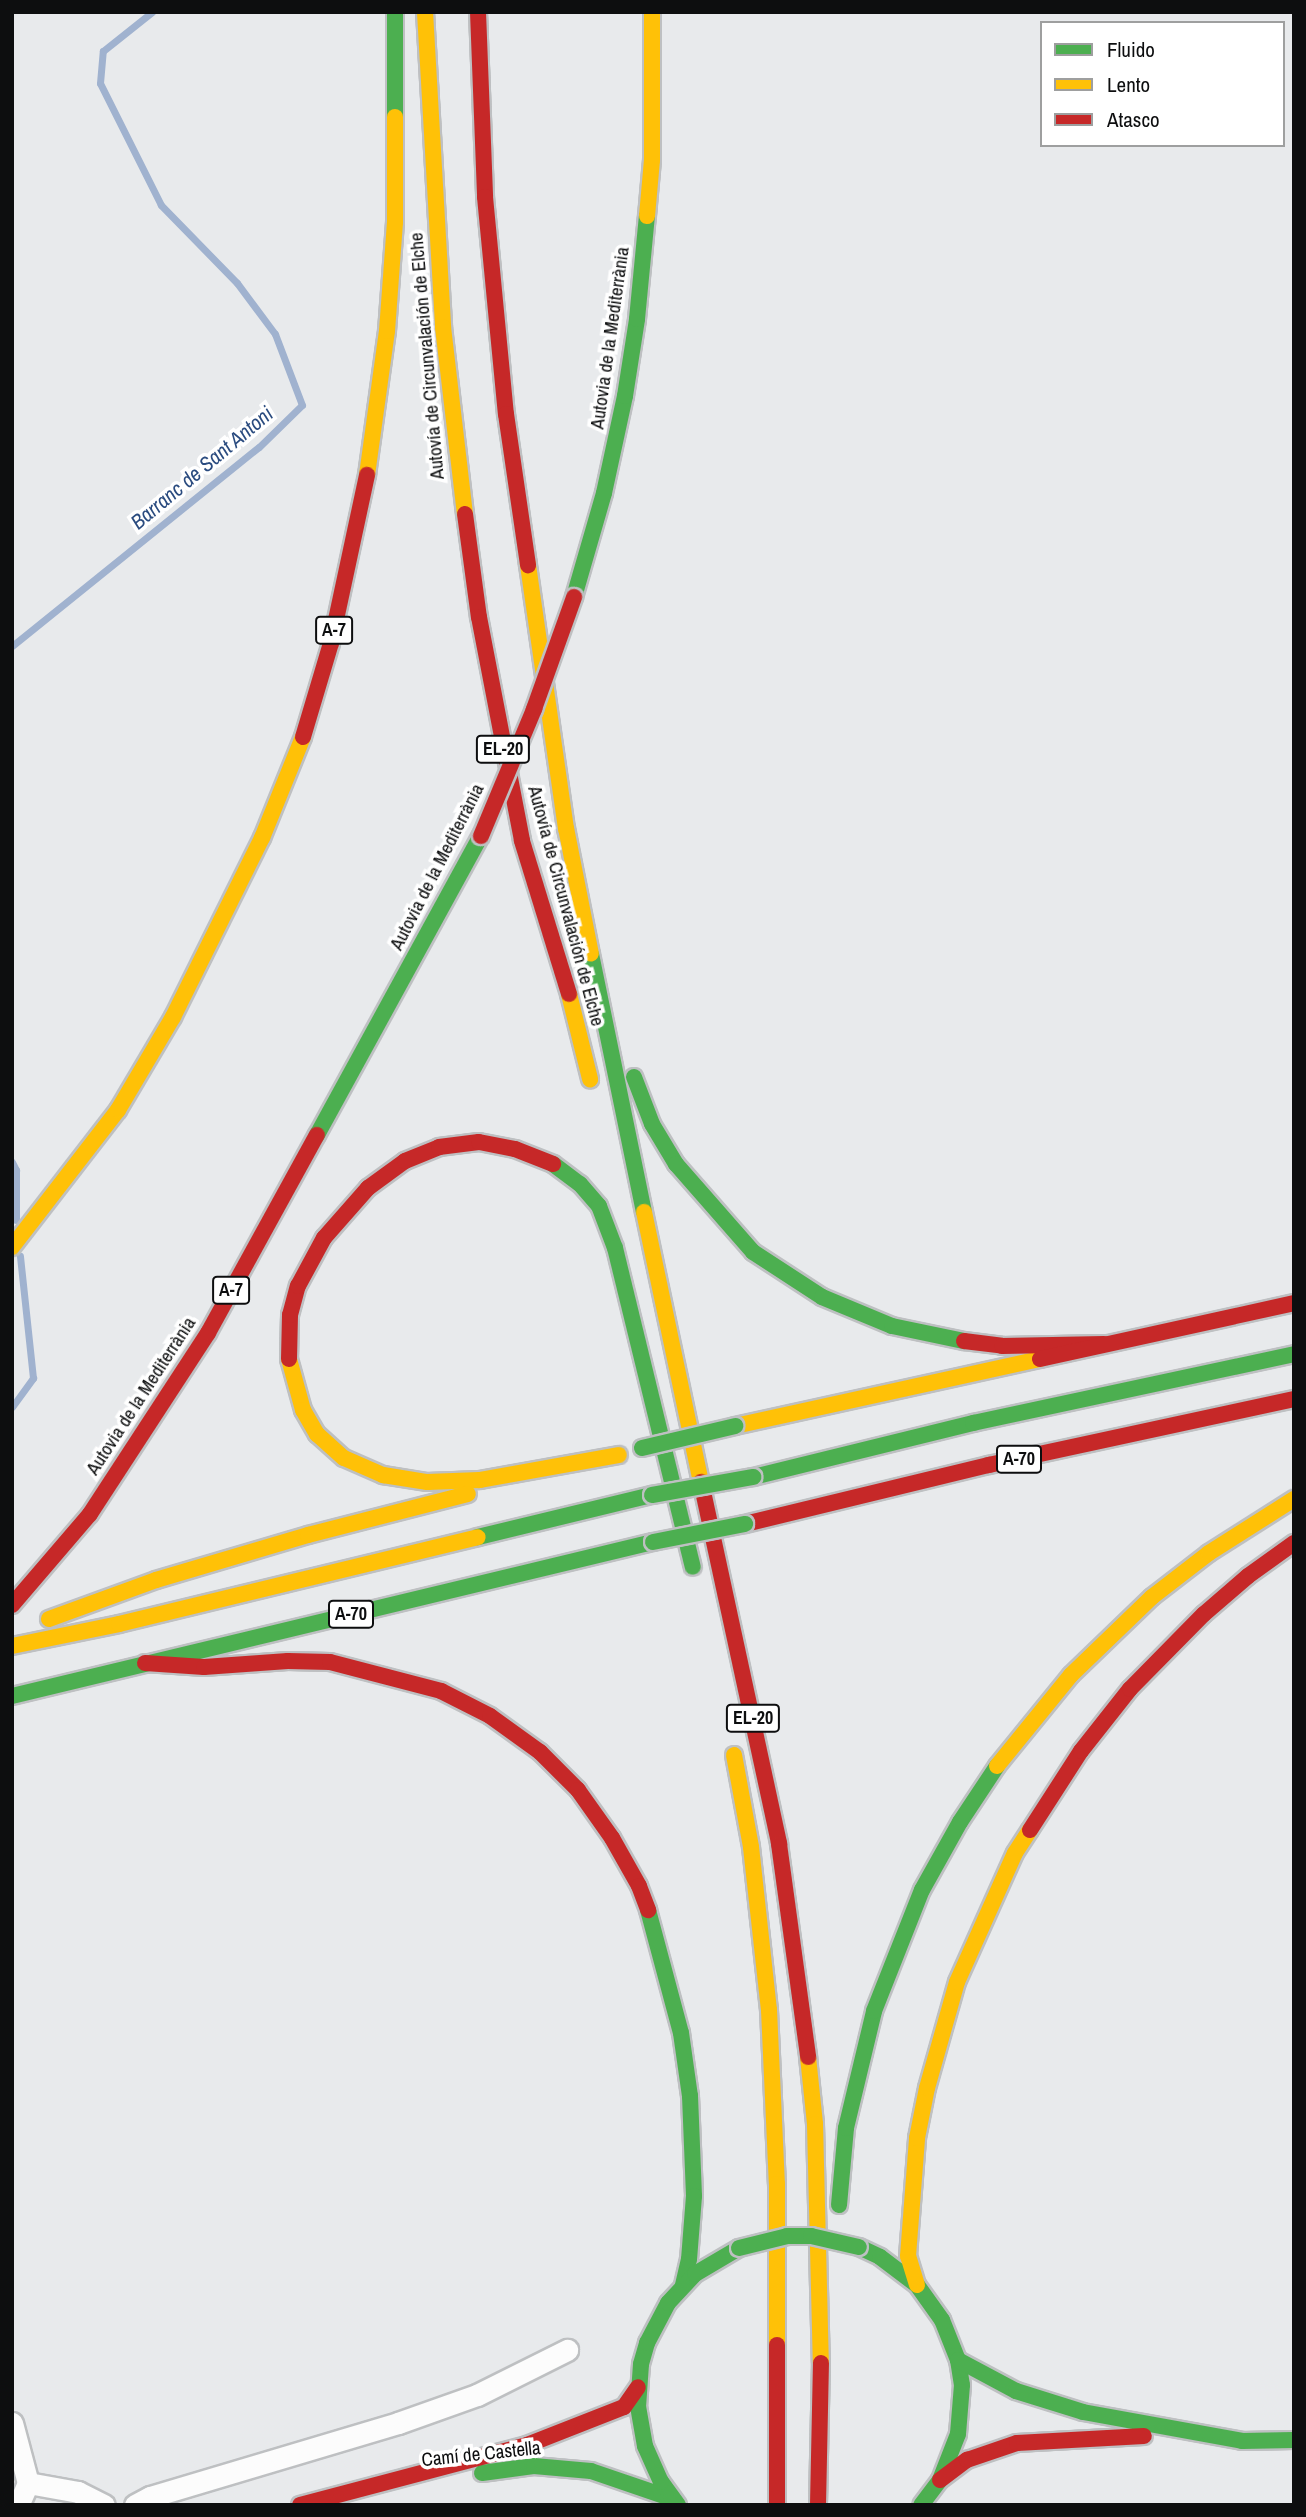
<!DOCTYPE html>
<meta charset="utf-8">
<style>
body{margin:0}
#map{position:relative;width:1306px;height:2517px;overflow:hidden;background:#e8eaec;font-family:"Archivo Narrow",sans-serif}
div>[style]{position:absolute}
.stream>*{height:7px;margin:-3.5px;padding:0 3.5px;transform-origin:3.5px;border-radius:3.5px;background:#a0b2cf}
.roads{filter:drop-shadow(2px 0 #bec0c2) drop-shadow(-2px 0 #bec0c2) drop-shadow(0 2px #bec0c2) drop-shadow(0 -2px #bec0c2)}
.street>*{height:21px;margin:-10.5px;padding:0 10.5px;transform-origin:10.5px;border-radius:10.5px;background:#fcfcfc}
.fast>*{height:16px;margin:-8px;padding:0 8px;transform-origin:8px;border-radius:8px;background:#4caf50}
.slow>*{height:16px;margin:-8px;padding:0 8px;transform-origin:8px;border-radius:8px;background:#ffc107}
.jam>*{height:16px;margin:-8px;padding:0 8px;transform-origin:8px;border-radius:8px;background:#c62828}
.bridges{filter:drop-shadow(2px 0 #bec0c2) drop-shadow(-2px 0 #bec0c2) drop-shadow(0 2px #bec0c2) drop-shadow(0 -2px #bec0c2)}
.fast-bridge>*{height:16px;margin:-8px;padding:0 8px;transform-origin:8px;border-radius:8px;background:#4caf50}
.jam-bridge>*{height:16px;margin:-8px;padding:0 8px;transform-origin:8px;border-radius:8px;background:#c62828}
span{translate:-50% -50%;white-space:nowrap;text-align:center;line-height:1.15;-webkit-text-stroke:7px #fff;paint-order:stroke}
.shield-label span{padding:2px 5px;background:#fff;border:2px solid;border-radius:5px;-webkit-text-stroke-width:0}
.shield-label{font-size:18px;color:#0d0e0f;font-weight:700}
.street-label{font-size:19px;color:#0d0e0f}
.water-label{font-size:21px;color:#2a4b7f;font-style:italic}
.frame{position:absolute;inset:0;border:14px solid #0d0e0f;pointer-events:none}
.legend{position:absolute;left:1040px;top:21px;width:245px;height:126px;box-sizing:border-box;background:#fff;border:2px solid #9e9f9f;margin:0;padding:9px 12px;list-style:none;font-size:21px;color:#0d0e0f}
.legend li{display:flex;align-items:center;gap:14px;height:35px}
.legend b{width:35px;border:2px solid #9e9f9f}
</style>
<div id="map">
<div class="stream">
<div style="left:12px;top:646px;width:317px;rotate:-38.9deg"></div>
<div style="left:259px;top:447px;width:60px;rotate:-44.3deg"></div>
<div style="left:302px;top:405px;width:76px;rotate:-110.8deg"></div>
<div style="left:275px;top:334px;width:64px;rotate:-126.7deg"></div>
<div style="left:237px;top:283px;width:109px;rotate:-134.3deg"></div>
<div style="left:161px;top:205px;width:136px;rotate:-116.6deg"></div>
<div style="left:100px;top:83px;width:32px;rotate:-85deg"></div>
<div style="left:103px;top:51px;width:63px;rotate:-38.5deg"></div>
<div style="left:12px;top:1162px;width:9px;rotate:63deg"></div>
<div style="left:16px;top:1170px;width:50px;rotate:90deg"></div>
<div style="left:12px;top:1407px;width:36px;rotate:-54deg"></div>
<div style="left:33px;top:1378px;width:123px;rotate:-96.1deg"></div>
</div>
<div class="roads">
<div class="street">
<div style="left:12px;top:2423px;width:62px;rotate:75.1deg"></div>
<div style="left:28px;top:2483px;width:24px;rotate:114deg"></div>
<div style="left:28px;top:2483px;width:51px;rotate:10.2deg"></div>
<div style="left:78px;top:2492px;width:29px;rotate:27deg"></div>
<div style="left:135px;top:2505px;width:17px;rotate:-28deg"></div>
<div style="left:150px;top:2497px;width:259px;rotate:-16.6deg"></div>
<div style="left:398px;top:2423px;width:84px;rotate:-19.5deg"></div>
<div style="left:477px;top:2395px;width:101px;rotate:-26.6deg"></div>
</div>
<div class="fast">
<div style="left:395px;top:12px;width:105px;rotate:90deg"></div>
<div style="left:574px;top:597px;width:108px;rotate:-73.9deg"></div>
<div style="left:604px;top:493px;width:99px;rotate:-77.8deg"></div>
<div style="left:625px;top:396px;width:78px;rotate:-81.1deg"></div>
<div style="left:637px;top:319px;width:103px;rotate:-84.5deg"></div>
<div style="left:591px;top:954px;width:263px;rotate:78.4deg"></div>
<div style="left:634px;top:1077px;width:50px;rotate:69deg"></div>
<div style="left:652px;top:1124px;width:47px;rotate:59deg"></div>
<div style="left:676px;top:1164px;width:117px;rotate:48.8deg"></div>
<div style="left:753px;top:1252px;width:82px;rotate:33.1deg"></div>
<div style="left:822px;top:1297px;width:76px;rotate:22.5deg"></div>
<div style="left:892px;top:1326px;width:74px;rotate:11.8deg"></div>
<div style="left:317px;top:1135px;width:341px;rotate:-61.3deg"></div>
<div style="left:553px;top:1164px;width:34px;rotate:37deg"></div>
<div style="left:580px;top:1184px;width:29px;rotate:49deg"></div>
<div style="left:599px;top:1206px;width:45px;rotate:69.1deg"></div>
<div style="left:615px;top:1248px;width:328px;rotate:76.3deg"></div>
<div style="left:753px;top:1477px;width:227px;rotate:-13.8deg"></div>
<div style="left:973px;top:1423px;width:328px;rotate:-12.1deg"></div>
<div style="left:478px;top:1537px;width:179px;rotate:-13.6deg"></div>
<div style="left:12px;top:1696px;width:659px;rotate:-13.51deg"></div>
<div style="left:648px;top:1910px;width:127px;rotate:75deg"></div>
<div style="left:681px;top:2033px;width:64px;rotate:81.9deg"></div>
<div style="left:690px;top:2096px;width:100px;rotate:87.7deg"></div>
<div style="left:694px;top:2196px;width:63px;rotate:94.5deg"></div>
<div style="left:689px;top:2259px;width:27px;rotate:103deg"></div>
<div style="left:839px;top:2205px;width:77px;rotate:-84.8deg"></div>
<div style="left:846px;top:2128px;width:120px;rotate:-76.5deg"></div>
<div style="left:874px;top:2011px;width:130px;rotate:-68.4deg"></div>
<div style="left:922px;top:1890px;width:78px;rotate:-60.8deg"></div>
<div style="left:960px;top:1822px;width:67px;rotate:-56.5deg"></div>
<div style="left:859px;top:2247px;width:23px;rotate:25deg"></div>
<div style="left:880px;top:2257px;width:46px;rotate:37.1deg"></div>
<div style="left:917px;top:2285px;width:43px;rotate:54.5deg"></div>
<div style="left:942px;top:2320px;width:43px;rotate:68.2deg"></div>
<div style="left:958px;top:2360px;width:25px;rotate:81deg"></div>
<div style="left:962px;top:2385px;width:49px;rotate:94.7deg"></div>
<div style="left:958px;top:2434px;width:49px;rotate:111.4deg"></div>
<div style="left:940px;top:2480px;width:31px;rotate:127deg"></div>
<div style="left:958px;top:2360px;width:66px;rotate:28.1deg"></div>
<div style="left:1016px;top:2391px;width:70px;rotate:17.4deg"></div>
<div style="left:1083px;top:2412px;width:162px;rotate:10.3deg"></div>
<div style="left:1242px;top:2441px;width:52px;rotate:-1.1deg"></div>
<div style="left:482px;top:2473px;width:52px;rotate:-7.7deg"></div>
<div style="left:534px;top:2466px;width:57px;rotate:5deg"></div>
<div style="left:591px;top:2471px;width:87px;rotate:18.9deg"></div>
<div style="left:678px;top:2505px;width:29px;rotate:-126deg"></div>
<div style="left:661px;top:2482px;width:39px;rotate:-114deg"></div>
<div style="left:645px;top:2446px;width:40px;rotate:-100deg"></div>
<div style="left:638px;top:2407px;width:43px;rotate:-86deg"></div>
<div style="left:641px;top:2364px;width:22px;rotate:-74deg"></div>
<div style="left:647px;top:2343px;width:45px;rotate:-62.3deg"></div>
<div style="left:668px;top:2303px;width:40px;rotate:-47deg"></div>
<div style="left:695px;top:2274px;width:51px;rotate:-30.6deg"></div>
</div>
<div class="slow">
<div style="left:425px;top:12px;width:316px;rotate:86.7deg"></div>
<div style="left:443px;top:327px;width:188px;rotate:83.3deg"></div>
<div style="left:647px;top:216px;width:56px;rotate:-84.9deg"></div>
<div style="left:652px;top:160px;width:148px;rotate:-90deg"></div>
<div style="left:367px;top:475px;width:145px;rotate:-82.1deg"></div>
<div style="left:387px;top:331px;width:109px;rotate:-85.8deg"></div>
<div style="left:395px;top:222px;width:105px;rotate:-90deg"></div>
<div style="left:528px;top:565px;width:266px;rotate:81.8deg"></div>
<div style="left:566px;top:828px;width:128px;rotate:78.8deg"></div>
<div style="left:569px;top:994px;width:88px;rotate:76.1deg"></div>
<div style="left:644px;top:1212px;width:276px;rotate:78.1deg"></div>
<div style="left:12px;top:1247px;width:173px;rotate:-52.3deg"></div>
<div style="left:118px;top:1110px;width:108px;rotate:-59.4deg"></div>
<div style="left:173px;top:1017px;width:200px;rotate:-63.6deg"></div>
<div style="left:262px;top:838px;width:109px;rotate:-67.9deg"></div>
<div style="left:289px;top:1359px;width:53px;rotate:74.6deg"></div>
<div style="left:303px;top:1410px;width:28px;rotate:60deg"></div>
<div style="left:317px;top:1434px;width:36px;rotate:42deg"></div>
<div style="left:344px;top:1458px;width:43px;rotate:23.6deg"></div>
<div style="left:383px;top:1475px;width:45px;rotate:9deg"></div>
<div style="left:427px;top:1482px;width:53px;rotate:-2.2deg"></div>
<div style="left:480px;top:1480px;width:141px;rotate:-10.2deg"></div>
<div style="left:735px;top:1426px;width:312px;rotate:-12.4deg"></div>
<div style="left:49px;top:1619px;width:114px;rotate:-20deg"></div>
<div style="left:156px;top:1580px;width:159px;rotate:-16.5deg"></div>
<div style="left:308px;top:1535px;width:165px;rotate:-14.4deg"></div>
<div style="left:12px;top:1646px;width:109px;rotate:-11.6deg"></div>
<div style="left:119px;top:1624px;width:369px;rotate:-13.6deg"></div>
<div style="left:734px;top:1755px;width:94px;rotate:79.5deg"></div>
<div style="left:751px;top:1847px;width:164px;rotate:83.7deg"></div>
<div style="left:769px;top:2010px;width:174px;rotate:87.4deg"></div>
<div style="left:777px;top:2184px;width:161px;rotate:90deg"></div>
<div style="left:997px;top:1766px;width:117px;rotate:-50.9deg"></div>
<div style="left:1071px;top:1675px;width:112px;rotate:-43.9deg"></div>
<div style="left:1152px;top:1597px;width:72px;rotate:-37.7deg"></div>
<div style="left:1209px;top:1553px;width:101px;rotate:-32.4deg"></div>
<div style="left:808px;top:2057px;width:67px;rotate:84deg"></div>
<div style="left:815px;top:2124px;width:239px;rotate:88.6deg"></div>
<div style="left:917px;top:2285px;width:30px;rotate:-107deg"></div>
<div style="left:908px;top:2256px;width:118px;rotate:-85.6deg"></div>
<div style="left:917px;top:2138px;width:51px;rotate:-78.7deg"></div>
<div style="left:927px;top:2088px;width:110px;rotate:-74.2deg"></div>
<div style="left:957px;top:1982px;width:141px;rotate:-65.8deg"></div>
<div style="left:1015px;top:1853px;width:27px;rotate:-57deg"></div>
</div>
<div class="jam">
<div style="left:478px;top:12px;width:185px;rotate:87.8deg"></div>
<div style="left:485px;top:197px;width:218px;rotate:84.5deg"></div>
<div style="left:506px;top:414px;width:153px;rotate:81.7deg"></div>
<div style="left:465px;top:514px;width:104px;rotate:82.3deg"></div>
<div style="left:479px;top:617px;width:228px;rotate:79.1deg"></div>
<div style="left:522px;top:841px;width:160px;rotate:72.9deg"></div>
<div style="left:303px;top:737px;width:98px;rotate:-73.4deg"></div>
<div style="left:331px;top:643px;width:172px;rotate:-77.9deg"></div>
<div style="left:964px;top:1341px;width:38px;rotate:7deg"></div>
<div style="left:1002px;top:1346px;width:102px;rotate:-1.1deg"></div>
<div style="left:289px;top:1359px;width:44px;rotate:-88.7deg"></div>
<div style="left:290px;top:1315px;width:30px;rotate:-75deg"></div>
<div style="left:298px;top:1286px;width:55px;rotate:-61.6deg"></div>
<div style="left:324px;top:1238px;width:67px;rotate:-48.7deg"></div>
<div style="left:368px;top:1188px;width:46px;rotate:-36.1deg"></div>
<div style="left:405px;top:1161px;width:37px;rotate:-22deg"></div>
<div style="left:439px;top:1147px;width:40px;rotate:-7.1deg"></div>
<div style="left:479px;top:1142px;width:37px;rotate:11deg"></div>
<div style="left:515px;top:1149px;width:41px;rotate:21.5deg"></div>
<div style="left:1040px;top:1359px;width:260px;rotate:-12.4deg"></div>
<div style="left:701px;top:1482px;width:370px;rotate:77.8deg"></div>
<div style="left:779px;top:1844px;width:215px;rotate:82.2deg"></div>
<div style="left:745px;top:1524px;width:251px;rotate:-13.6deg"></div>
<div style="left:989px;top:1465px;width:312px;rotate:-12.2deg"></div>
<div style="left:12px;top:1605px;width:120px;rotate:-49.4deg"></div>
<div style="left:90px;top:1514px;width:216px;rotate:-56.9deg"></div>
<div style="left:208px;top:1333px;width:226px;rotate:-61.2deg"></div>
<div style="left:145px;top:1663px;width:59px;rotate:3.9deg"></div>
<div style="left:204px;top:1667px;width:84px;rotate:-4.1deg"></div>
<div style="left:288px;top:1661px;width:42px;rotate:1.4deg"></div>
<div style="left:330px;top:1662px;width:115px;rotate:14.6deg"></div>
<div style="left:441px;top:1691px;width:55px;rotate:27deg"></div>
<div style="left:490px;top:1716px;width:62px;rotate:35.8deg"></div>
<div style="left:540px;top:1752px;width:54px;rotate:45deg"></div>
<div style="left:578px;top:1790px;width:59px;rotate:54.7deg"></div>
<div style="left:612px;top:1838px;width:55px;rotate:60.6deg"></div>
<div style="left:639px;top:1886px;width:26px;rotate:69deg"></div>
<div style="left:1030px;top:1830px;width:94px;rotate:-57.2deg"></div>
<div style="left:1081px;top:1751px;width:79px;rotate:-51.7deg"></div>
<div style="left:1130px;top:1689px;width:105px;rotate:-45.4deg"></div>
<div style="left:1204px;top:1614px;width:58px;rotate:-40.8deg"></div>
<div style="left:1248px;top:1576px;width:57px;rotate:-35.7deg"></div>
<div style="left:777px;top:2345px;width:160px;rotate:90deg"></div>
<div style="left:940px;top:2480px;width:34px;rotate:-37deg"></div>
<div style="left:967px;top:2460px;width:53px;rotate:-18.8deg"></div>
<div style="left:1017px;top:2443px;width:127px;rotate:-3.2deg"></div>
<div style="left:300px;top:2505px;width:235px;rotate:-14.8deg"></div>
<div style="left:527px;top:2445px;width:104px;rotate:-21.4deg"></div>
<div style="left:624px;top:2407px;width:24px;rotate:-55deg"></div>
<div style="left:818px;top:2505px;width:142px;rotate:-88.8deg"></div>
</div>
</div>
<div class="bridges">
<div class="fast-bridge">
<div style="left:642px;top:1448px;width:96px;rotate:-13.3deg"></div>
<div style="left:652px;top:1495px;width:103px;rotate:-10.1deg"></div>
<div style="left:653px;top:1542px;width:94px;rotate:-11.1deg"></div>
<div style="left:739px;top:2248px;width:49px;rotate:-14deg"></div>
<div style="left:787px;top:2236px;width:24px"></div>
<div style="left:811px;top:2236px;width:49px;rotate:12.9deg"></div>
</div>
<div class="jam-bridge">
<div style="left:481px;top:836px;width:138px;rotate:-67.3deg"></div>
<div style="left:534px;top:709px;width:119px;rotate:-70.3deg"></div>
</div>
</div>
<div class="shield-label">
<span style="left:334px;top:630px">A-7</span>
<span style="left:503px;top:749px">EL-20</span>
<span style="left:231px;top:1290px">A-7</span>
<span style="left:1019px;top:1459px">A-70</span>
<span style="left:351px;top:1614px">A-70</span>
<span style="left:753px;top:1718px">EL-20</span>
</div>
<div class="street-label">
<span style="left:610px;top:338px;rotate:-82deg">Autovia de la Mediterrània</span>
<span style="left:427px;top:356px;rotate:-95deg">Autovía de Circunvalación de Elche</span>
<span style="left:437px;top:867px;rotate:-63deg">Autovia de la Mediterrània</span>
<span style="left:566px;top:906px;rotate:75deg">Autovía de Circunvalación de Elche</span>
<span style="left:141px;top:1396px;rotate:-57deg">Autovia de la Mediterrània</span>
<span style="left:481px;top:2454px;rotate:-6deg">Camí de Castella</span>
</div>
<div class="water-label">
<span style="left:202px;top:468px;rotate:-40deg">Barranc de Sant Antoni</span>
</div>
<div class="frame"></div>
<ul class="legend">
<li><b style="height:9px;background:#4caf50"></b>Fluido</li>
<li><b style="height:9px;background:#ffc107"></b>Lento</li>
<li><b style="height:9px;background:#c62828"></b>Atasco</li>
</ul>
</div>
